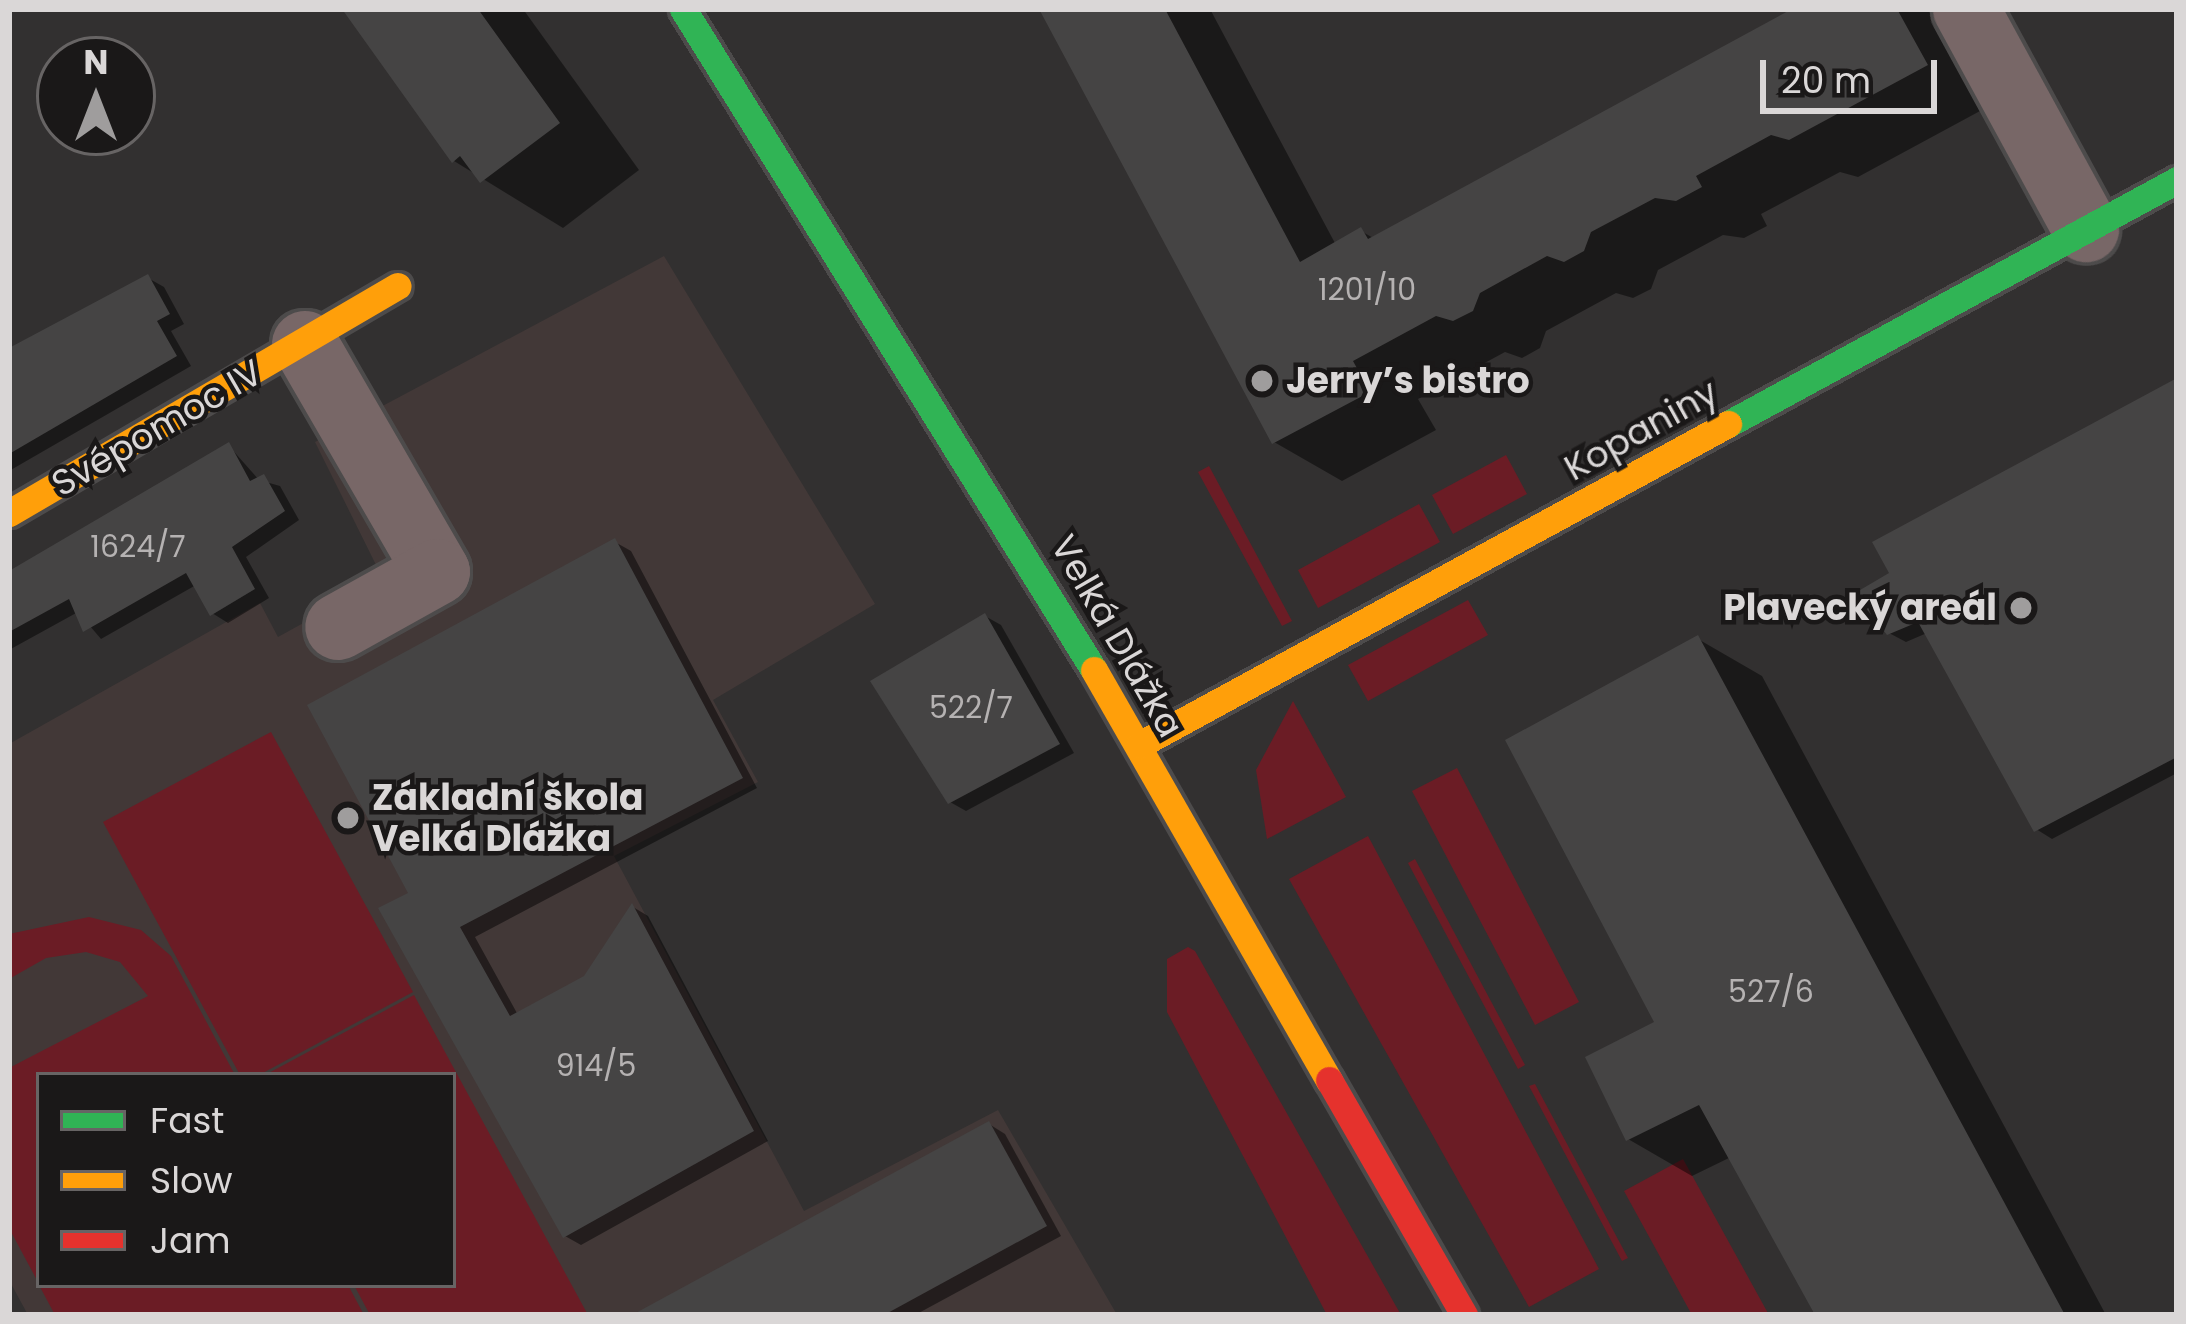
<!DOCTYPE html>
<meta charset="utf-8">
<style>
body{margin:0}
#map{position:relative;width:2186px;height:1324px;overflow:hidden;background:#323030;font-family:Poppins,sans-serif}
div>[style]{position:absolute}
.built>*{inset:0;background:#423837}
.green>*{inset:0;background:#6b1c25}
.shadow>*{inset:0;background:#0007}
.building>*{inset:0;background:#454444}
.roads{filter:drop-shadow(3px 0 #4d4b4b) drop-shadow(-3px 0 #4d4b4b) drop-shadow(0 3px #4d4b4b) drop-shadow(0 -3px #4d4b4b)}
.street>*{height:66px;margin:-33px;padding:0 33px;transform-origin:33px;border-radius:33px;background:#786767}
.fast>*{height:27px;margin:-13.5px;padding:0 13.5px;transform-origin:13.5px;border-radius:13.5px;background:#30b455}
.slow>*{height:27px;margin:-13.5px;padding:0 13.5px;transform-origin:13.5px;border-radius:13.5px;background:#ff9f0a}
.jam>*{height:27px;margin:-13.5px;padding:0 13.5px;transform-origin:13.5px;border-radius:13.5px;background:#e5322d}
.dots>*{width:33px;height:33px;translate:-50% -50%;box-sizing:border-box;border:6px solid #1a1818;border-radius:50%}
span{translate:-50% -50%;white-space:nowrap;text-align:center;line-height:1.15;-webkit-text-stroke:9px #1a1818;paint-order:stroke}
.number-label{font-size:30px;color:#b5b2b2}
.number-label span{-webkit-text-stroke-width:0}
.poi-label{font-size:36px;color:#dad7d7;font-weight:700}
.left{translate:0 -50%;text-align:left}
.right{translate:-100% -50%;text-align:right}
.street-label{font-size:36px;color:#dad7d7}
.frame{position:absolute;inset:0;border:12px solid #dad7d7;pointer-events:none}
.legend{position:absolute;left:36px;top:1072px;width:420px;height:216px;box-sizing:border-box;background:#1a1818;border:3px solid #676464;margin:0;padding:15px 21px;list-style:none;font-size:36px;color:#dad7d7}
.legend li{display:flex;align-items:center;gap:24px;height:60px}
.legend b{width:60px;border:3px solid #676464}
.north{position:absolute;left:36px;top:36px;width:120px;height:120px;box-sizing:border-box;background:#1a1818;border:3px solid #676464;border-radius:50%;rotate:0deg;font-size:33px;font-weight:700;line-height:48px;text-align:center;color:#dad7d7}
.north::after{content:'';display:block;margin:auto;width:42px;height:54px;background:#9f9d9d;clip-path:polygon(50% 0,100% 100%,50% 72%,0 100%)}
.scale{position:absolute;left:1760px;top:60px;width:177px;height:54px;box-sizing:border-box;border:6px solid #dad7d7;border-top:0;padding-left:15px;font-size:36px;line-height:42px;white-space:nowrap;color:#dad7d7;-webkit-text-stroke:9px #1a1818;paint-order:stroke}
</style>
<div id="map">
<div class="built">
<div style="clip-path:polygon(evenodd,664px 256px,875px 604px,713px 700px,758px 782px,614px 856px,804px 1211px,998px 1110px,1116px 1313px,28px 1315px,9px 1280px,9px 744px,260px 603px,278px 637px,383px 579px,315px 442px,664px 256px,39px 1075px,453px 1075px,453px 1285px,39px 1285px,39px 1075px)"></div>
</div>
<div class="green">
<div style="clip-path:polygon(1506px 455px,1527px 494px,1453px 534px,1432px 495px)"></div>
<div style="clip-path:polygon(1209px 466px,1292px 621px,1282px 626px,1198px 472px)"></div>
<div style="clip-path:polygon(1419px 504px,1440px 542px,1318px 608px,1298px 570px)"></div>
<div style="clip-path:polygon(1468px 600px,1488px 635px,1368px 701px,1348px 665px)"></div>
<div style="clip-path:polygon(1293px 701px,1346px 797px,1267px 839px,1256px 770px)"></div>
<div style="clip-path:polygon(271px 732px,413px 992px,259px 1075px,240px 1075px,103px 822px)"></div>
<div style="clip-path:polygon(1457px 768px,1579px 1002px,1535px 1025px,1412px 791px)"></div>
<div style="clip-path:polygon(1368px 836px,1599px 1269px,1529px 1307px,1289px 879px)"></div>
<div style="clip-path:polygon(1415px 859px,1525px 1065px,1518px 1069px,1408px 863px)"></div>
<div style="clip-path:polygon(89px 917px,141px 930px,171px 956px,235px 1075px,39px 1075px,39px 1284px,9px 1228px,9px 1068px,148px 996px,120px 962px,86px 952px,46px 958px,9px 979px,9px 934px)"></div>
<div style="clip-path:polygon(1188px 947px,1195px 951px,1401px 1315px,1327px 1315px,1167px 1012px,1167px 959px)"></div>
<div style="clip-path:polygon(414px 995px,588px 1315px,370px 1315px,354px 1285px,453px 1285px,453px 1075px,265px 1075px)"></div>
<div style="clip-path:polygon(1535px 1084px,1628px 1258px,1622px 1261px,1529px 1086px)"></div>
<div style="clip-path:polygon(1683px 1159px,1769px 1315px,1692px 1315px,1624px 1191px)"></div>
<div style="clip-path:polygon(39px 1285px,348px 1285px,364px 1315px,55px 1315px)"></div>
</div>
<div class="shadow">
<div style="clip-path:polygon(345px 9px,523px 9px,639px 170px,563px 228px,454px 161px)"></div>
<div style="clip-path:polygon(1042px 9px,1210px 9px,1336px 245px,1361px 231px,1375px 239px,1799px 9px,1941px 9px,1993px 104px,1858px 177px,1840px 172px,1761px 214px,1767px 226px,1744px 238px,1723px 235px,1658px 270px,1651px 289px,1633px 298px,1616px 293px,1546px 331px,1540px 348px,1522px 358px,1505px 352px,1418px 399px,1436px 430px,1342px 481px,1274px 442px)"></div>
<div style="clip-path:polygon(148px 278px,164px 287px,184px 324px,171px 331px,191px 366px,9px 471px,9px 351px)"></div>
<div style="clip-path:polygon(2177px 381px,2177px 773px,2052px 839px,2036px 829px,1927px 633px,1906px 642px,1889px 633px)"></div>
<div style="clip-path:polygon(229px 446px,259px 480px,280px 486px,299px 520px,246px 557px,269px 598px,228px 623px,212px 613px,196px 585px,101px 639px,78px 612px,9px 650px,9px 572px)"></div>
<div style="clip-path:polygon(615px 542px,631px 551px,757px 788px,475px 937px,518px 1015px,587px 978px,633px 907px,648px 916px,768px 1141px,581px 1245px,565px 1236px,412px 894px)"></div>
<div style="clip-path:polygon(985px 616px,1001px 625px,1074px 753px,966px 811px,950px 802px)"></div>
<div style="clip-path:polygon(1698px 639px,1762px 676px,2106px 1315px,1817px 1315px,1731px 1157px,1692px 1176px,1628px 1139px,1659px 1023px)"></div>
<div style="clip-path:polygon(989px 1124px,1005px 1134px,1061px 1236px,915px 1315px,638px 1315px)"></div>
</div>
<div class="building">
<div style="clip-path:polygon(342px 9px,478px 9px,560px 123px,480px 183px,460px 156px,452px 163px)"></div>
<div style="clip-path:polygon(1039px 9px,1165px 9px,1300px 262px,1361px 227px,1368px 239px,1792px 9px,1897px 9px,1928px 65px,1789px 140px,1771px 135px,1696px 176px,1702px 187px,1676px 201px,1655px 198px,1591px 232px,1584px 251px,1564px 262px,1547px 256px,1480px 293px,1473px 311px,1453px 321px,1436px 316px,1353px 361px,1370px 392px,1272px 444px)"></div>
<div style="clip-path:polygon(148px 274px,170px 314px,157px 321px,177px 356px,9px 454px,9px 348px)"></div>
<div style="clip-path:polygon(2177px 378px,2177px 757px,2034px 832px,1918px 622px,1887px 635px,1855px 593px,1889px 573px,1872px 542px)"></div>
<div style="clip-path:polygon(229px 442px,250px 481px,264px 474px,285px 511px,232px 547px,255px 589px,210px 616px,186px 573px,83px 632px,69px 599px,9px 632px,9px 571px)"></div>
<div style="clip-path:polygon(615px 538px,743px 778px,460px 927px,510px 1016px,584px 976px,632px 903px,754px 1131px,563px 1238px,378px 908px,408px 893px,307px 705px)"></div>
<div style="clip-path:polygon(985px 613px,1060px 744px,948px 804px,870px 681px)"></div>
<div style="clip-path:polygon(1698px 635px,2031px 1252px,2065px 1315px,1815px 1315px,1699px 1105px,1626px 1141px,1585px 1057px,1654px 1022px,1505px 740px)"></div>
<div style="clip-path:polygon(989px 1121px,1047px 1226px,884px 1315px,632px 1315px)"></div>
</div>
<div class="roads">
<div class="street">
<div style="left:1966px;top:9px;width:251px;rotate:61.4deg"></div>
<div style="left:305px;top:344px;width:263px;rotate:59.9deg"></div>
<div style="left:437px;top:572px;width:113px;rotate:150.9deg"></div>
</div>
<div class="fast">
<div style="left:683px;top:9px;width:778px;rotate:58.13deg"></div>
<div style="left:1728px;top:424px;width:511px;rotate:-28.52deg"></div>
</div>
<div class="slow">
<div style="left:9px;top:513px;width:450px;rotate:-30.3deg"></div>
<div style="left:1094px;top:670px;width:473px;rotate:60.2deg"></div>
<div style="left:1139px;top:745px;width:671px;rotate:-28.59deg"></div>
</div>
<div class="jam">
<div style="left:1329px;top:1080px;width:271px;rotate:60.1deg"></div>
</div>
</div>
<div class="dots">
<div style="left:1262px;top:381px;background:#9f9d9d"></div>
<div style="left:2021px;top:608px;background:#9f9d9d"></div>
<div style="left:348px;top:818px;background:#9f9d9d"></div>
</div>
<div class="number-label">
<span style="left:1367px;top:290px">1201/10</span>
<span style="left:138px;top:547px">1624/7</span>
<span style="left:971px;top:708px">522/7</span>
<span style="left:1771px;top:992px">527/6</span>
<span style="left:596px;top:1066px">914/5</span>
</div>
<div class="poi-label">
<span class="left" style="left:1286px;top:381px">Jerry’s bistro</span>
<span class="right" style="left:1997px;top:608px">Plavecký areál</span>
<span class="left" style="left:372px;top:818px">Základní škola<br>Velká Dlážka</span>
</div>
<div class="street-label">
<span style="left:157px;top:428px;rotate:-30deg">Svépomoc IV</span>
<span style="left:1641px;top:430px;rotate:-29deg">Kopaniny</span>
<span style="left:1117px;top:636px;rotate:60deg">Velká Dlážka</span>
</div>
<div class="frame"></div>
<ul class="legend">
<li><b style="height:15px;background:#30b455"></b>Fast</li>
<li><b style="height:15px;background:#ff9f0a"></b>Slow</li>
<li><b style="height:15px;background:#e5322d"></b>Jam</li>
</ul>
<div class="north">N</div>
<div class="scale">20 m</div>
</div>
